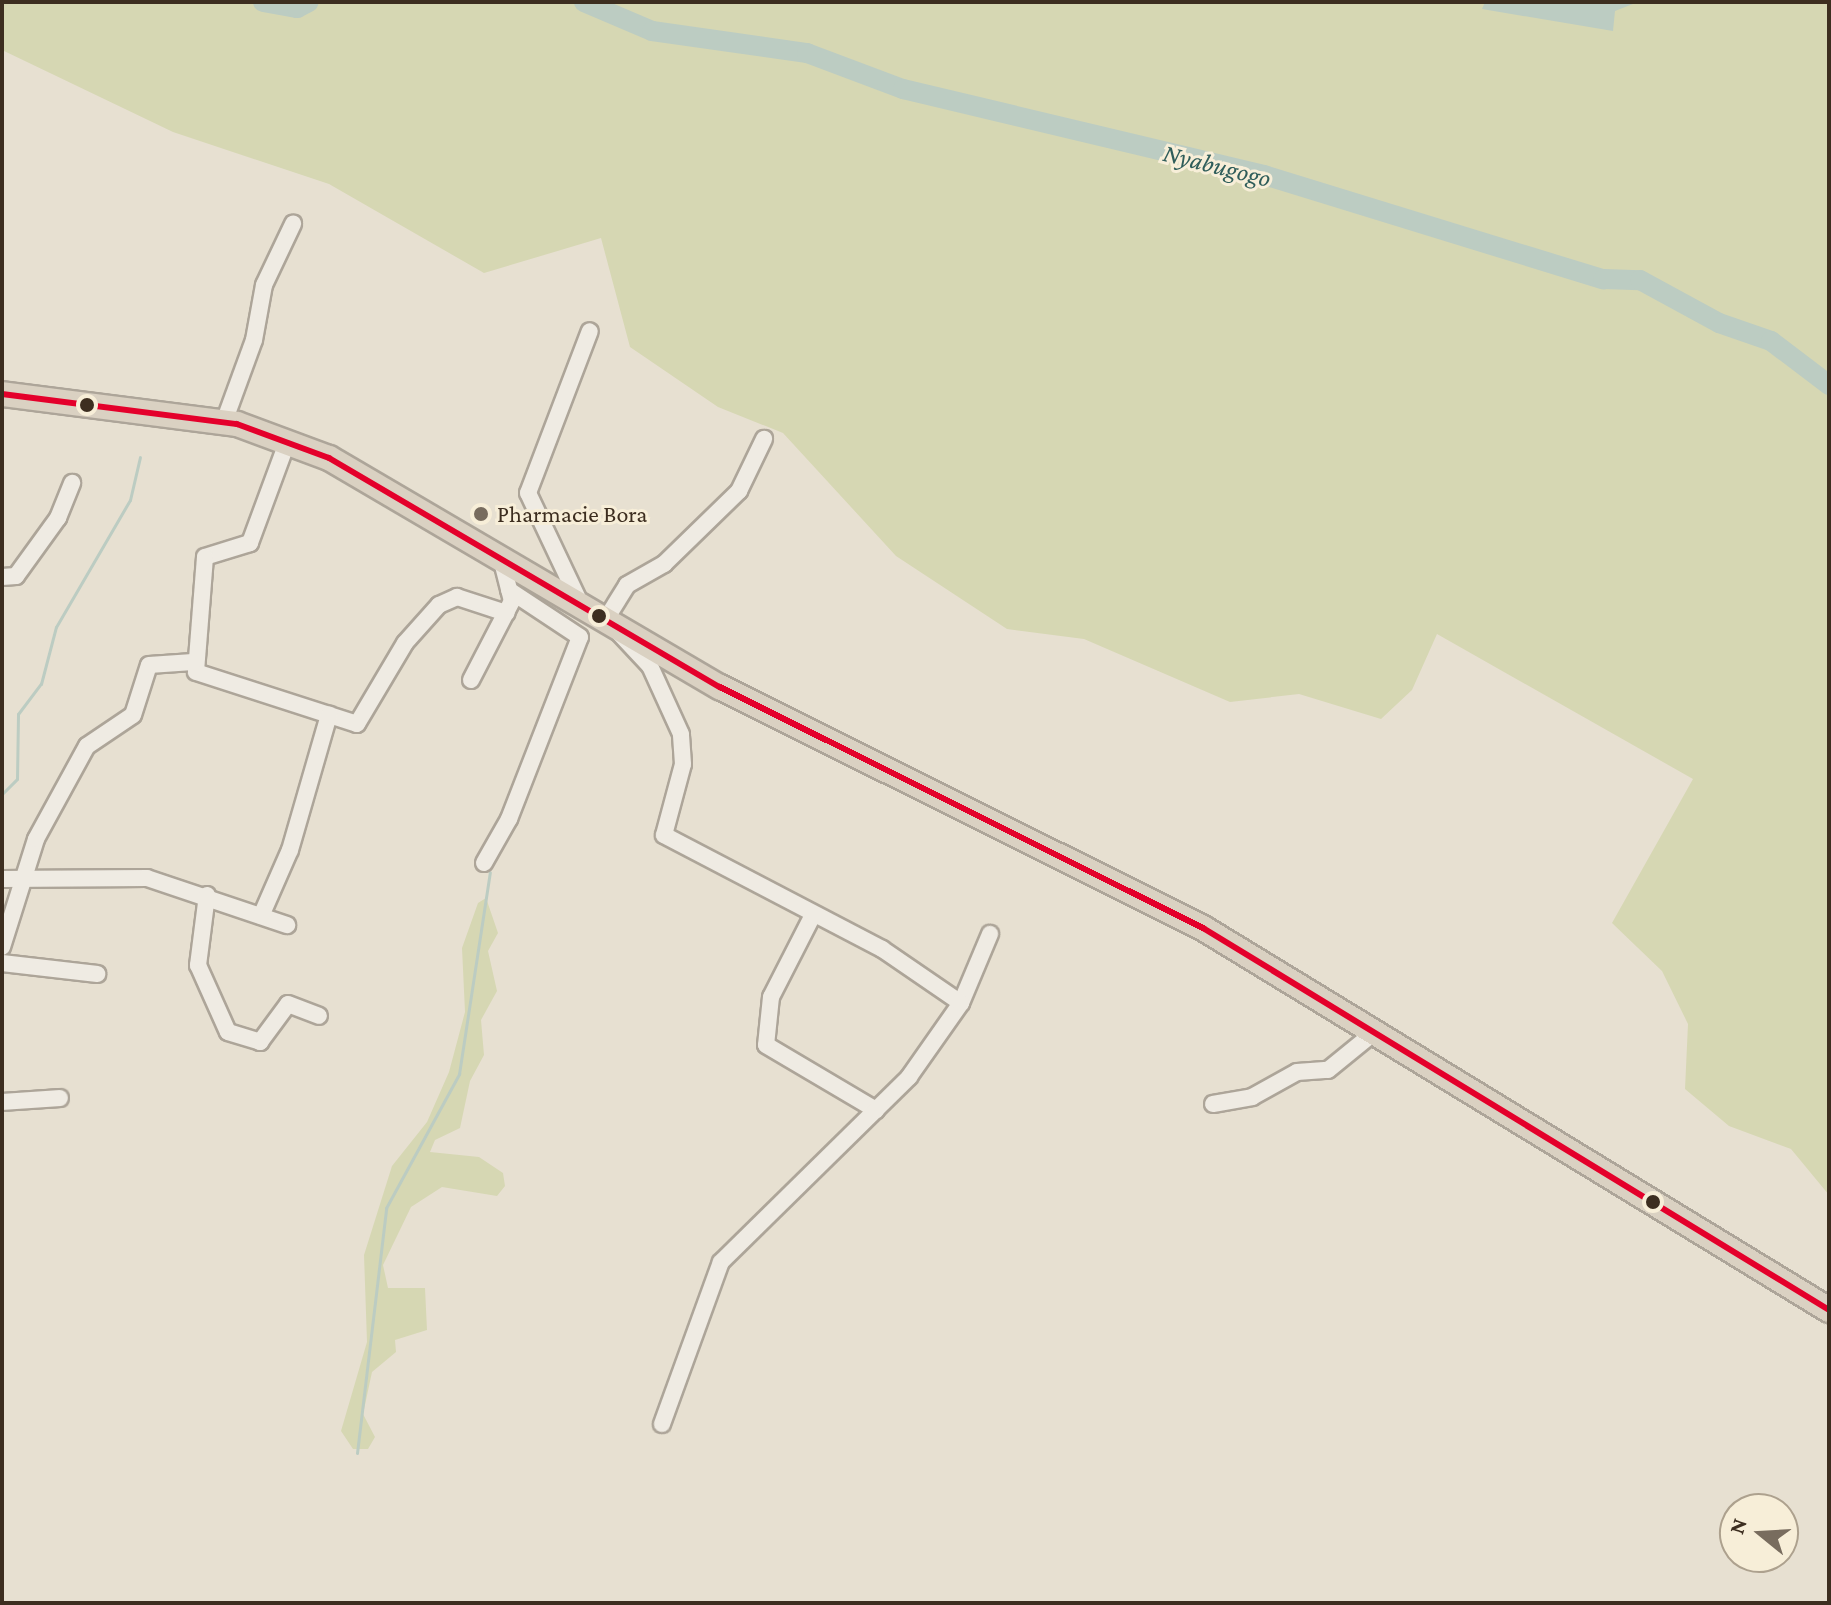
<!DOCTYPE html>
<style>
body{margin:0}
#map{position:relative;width:1831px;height:1605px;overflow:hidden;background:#e7e0d1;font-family:"Crimson Pro",serif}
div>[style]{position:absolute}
.green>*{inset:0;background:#d6d7b3}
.water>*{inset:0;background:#bcccc2}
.stream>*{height:3px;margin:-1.5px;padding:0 1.5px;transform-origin:1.5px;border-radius:1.5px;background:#bcccc2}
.river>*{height:20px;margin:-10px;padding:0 10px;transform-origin:10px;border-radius:10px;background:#bcccc2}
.roads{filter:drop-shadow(2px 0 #ada599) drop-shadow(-2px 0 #ada599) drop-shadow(0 2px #ada599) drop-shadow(0 -2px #ada599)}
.minor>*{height:16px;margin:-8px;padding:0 8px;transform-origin:8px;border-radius:8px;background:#efebe3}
.highway>*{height:24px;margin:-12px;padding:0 12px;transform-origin:12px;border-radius:12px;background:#dad1c2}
.bus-1>*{height:6px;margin:-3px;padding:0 3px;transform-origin:3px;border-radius:3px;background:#e4002b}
.dots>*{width:22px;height:22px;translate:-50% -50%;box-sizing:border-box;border:4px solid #f7eed8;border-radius:50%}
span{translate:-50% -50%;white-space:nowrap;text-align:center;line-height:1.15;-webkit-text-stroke:6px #f7eed8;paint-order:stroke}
.poi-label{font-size:24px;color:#3d2e20}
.left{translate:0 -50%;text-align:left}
.water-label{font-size:26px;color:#2f5d5a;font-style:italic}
.frame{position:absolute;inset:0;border:4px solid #3d2e20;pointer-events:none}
.north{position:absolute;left:1719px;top:1493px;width:80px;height:80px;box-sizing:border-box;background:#f7eed8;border:2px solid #ada18e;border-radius:50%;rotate:288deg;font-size:22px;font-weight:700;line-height:32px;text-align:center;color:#3d2e20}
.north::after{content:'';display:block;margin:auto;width:28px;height:36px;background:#786c5e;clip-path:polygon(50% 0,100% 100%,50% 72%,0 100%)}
</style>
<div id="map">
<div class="green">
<div style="clip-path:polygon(2px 2px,1829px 2px,1829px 1195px,1791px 1149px,1729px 1126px,1685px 1089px,1688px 1024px,1662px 971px,1612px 923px,1693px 779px,1437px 634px,1412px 690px,1381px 719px,1299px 694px,1230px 702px,1084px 639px,1007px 629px,896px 556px,783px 433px,718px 407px,630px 347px,601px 238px,484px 273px,329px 184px,173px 132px,2px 50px)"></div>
<div style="clip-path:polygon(486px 898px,498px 933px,488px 951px,497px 991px,481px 1020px,484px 1055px,470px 1081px,460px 1128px,435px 1140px,430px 1152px,479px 1157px,503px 1173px,505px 1186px,497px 1196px,442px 1187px,411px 1207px,383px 1265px,388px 1288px,425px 1288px,427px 1330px,395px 1340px,396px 1352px,372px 1372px,363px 1414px,375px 1437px,368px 1449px,353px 1449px,341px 1431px,367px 1342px,364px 1255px,392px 1166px,427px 1122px,449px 1072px,465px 1012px,462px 948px,478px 903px)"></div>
</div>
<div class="water">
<div style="clip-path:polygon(1485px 2px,1638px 2px,1615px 11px,1613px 31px,1482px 9px)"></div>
</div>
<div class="stream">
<div style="left:2px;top:794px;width:21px;rotate:-45deg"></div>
<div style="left:17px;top:779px;width:65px;rotate:-89.1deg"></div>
<div style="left:18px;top:714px;width:38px;rotate:-53deg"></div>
<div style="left:41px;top:684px;width:59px;rotate:-75.3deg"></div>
<div style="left:56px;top:627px;width:147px;rotate:-59.8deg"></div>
<div style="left:130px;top:500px;width:44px;rotate:-76.9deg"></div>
<div style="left:357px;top:1453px;width:247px;rotate:-83.2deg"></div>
<div style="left:386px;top:1208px;width:153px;rotate:-61.4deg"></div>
<div style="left:459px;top:1074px;width:204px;rotate:-81.3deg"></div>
</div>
<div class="river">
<div style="left:263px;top:2px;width:35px;rotate:10deg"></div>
<div style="left:297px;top:8px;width:13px;rotate:-27deg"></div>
<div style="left:584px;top:2px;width:74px;rotate:23.1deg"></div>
<div style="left:652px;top:31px;width:157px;rotate:8.1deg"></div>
<div style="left:807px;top:53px;width:103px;rotate:20.6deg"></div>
<div style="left:903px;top:89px;width:371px;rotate:13.4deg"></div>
<div style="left:1264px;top:175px;width:355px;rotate:17.1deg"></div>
<div style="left:1603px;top:279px;width:37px;rotate:2deg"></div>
<div style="left:1640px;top:280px;width:90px;rotate:28.6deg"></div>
<div style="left:1719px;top:323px;width:55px;rotate:19.1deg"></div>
<div style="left:1771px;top:341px;width:73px;rotate:37.2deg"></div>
</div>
<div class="roads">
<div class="minor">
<div style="left:224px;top:422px;width:87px;rotate:-69.9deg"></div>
<div style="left:254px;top:340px;width:56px;rotate:-79.7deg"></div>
<div style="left:264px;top:285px;width:68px;rotate:-64.6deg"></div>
<div style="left:288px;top:440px;width:110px;rotate:110.3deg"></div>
<div style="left:250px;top:543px;width:47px;rotate:162.7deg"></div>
<div style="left:205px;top:557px;width:115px;rotate:94.5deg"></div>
<div style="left:196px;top:672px;width:169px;rotate:17.9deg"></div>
<div style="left:357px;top:724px;width:94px;rotate:-59.3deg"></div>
<div style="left:405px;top:643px;width:51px;rotate:-48.2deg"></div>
<div style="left:439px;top:605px;width:20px;rotate:-24deg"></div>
<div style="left:457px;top:597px;width:52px;rotate:18.1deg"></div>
<div style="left:2px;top:577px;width:14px;rotate:-4deg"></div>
<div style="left:16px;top:576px;width:72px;rotate:-54.1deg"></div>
<div style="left:58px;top:518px;width:38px;rotate:-68deg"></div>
<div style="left:581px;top:605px;width:124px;rotate:-115.3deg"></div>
<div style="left:528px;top:493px;width:173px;rotate:-69.1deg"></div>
<div style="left:471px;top:680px;width:89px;rotate:-62.6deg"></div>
<div style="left:512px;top:601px;width:44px;rotate:-104.3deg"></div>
<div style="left:484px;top:863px;width:51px;rotate:-60.4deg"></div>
<div style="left:509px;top:819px;width:195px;rotate:-68.7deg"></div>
<div style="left:580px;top:637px;width:85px;rotate:-146.5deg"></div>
<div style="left:2px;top:879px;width:145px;rotate:-0.4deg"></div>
<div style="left:147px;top:878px;width:148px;rotate:18.6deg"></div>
<div style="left:207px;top:895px;width:71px;rotate:97.3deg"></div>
<div style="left:198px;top:965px;width:73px;rotate:65.9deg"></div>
<div style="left:228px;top:1032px;width:34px;rotate:17deg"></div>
<div style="left:260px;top:1042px;width:47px;rotate:-53.6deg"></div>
<div style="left:288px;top:1004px;width:33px;rotate:21deg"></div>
<div style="left:813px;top:915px;width:92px;rotate:117.1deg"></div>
<div style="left:771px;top:997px;width:48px;rotate:95.9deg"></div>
<div style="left:766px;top:1045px;width:128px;rotate:30.6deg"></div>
<div style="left:261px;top:916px;width:72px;rotate:-66.3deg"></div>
<div style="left:290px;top:850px;width:141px;rotate:-73.9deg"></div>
<div style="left:2px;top:947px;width:113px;rotate:-72.5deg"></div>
<div style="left:36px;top:839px;width:106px;rotate:-61.3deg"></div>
<div style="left:87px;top:746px;width:55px;rotate:-34deg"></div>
<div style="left:133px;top:715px;width:52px;rotate:-72.3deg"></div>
<div style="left:149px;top:665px;width:44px;rotate:-3.9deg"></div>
<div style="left:2px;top:963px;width:96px;rotate:6.6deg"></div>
<div style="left:961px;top:1003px;width:75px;rotate:-67.2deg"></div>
<div style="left:2px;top:1102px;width:58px;rotate:-3.9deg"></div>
<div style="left:1213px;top:1104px;width:40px;rotate:-10deg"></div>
<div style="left:1252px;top:1097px;width:51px;rotate:-29.1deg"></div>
<div style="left:1297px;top:1072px;width:31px;rotate:-4deg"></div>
<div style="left:1328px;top:1070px;width:63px;rotate:-39.2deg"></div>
<div style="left:662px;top:1424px;width:172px;rotate:-70deg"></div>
<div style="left:721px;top:1262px;width:264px;rotate:-44.5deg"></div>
<div style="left:909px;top:1077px;width:90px;rotate:-54.9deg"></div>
<div style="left:961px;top:1003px;width:96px;rotate:-145.6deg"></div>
<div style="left:882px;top:949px;width:246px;rotate:-152.4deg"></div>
<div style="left:664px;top:835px;width:73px;rotate:-75deg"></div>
<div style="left:683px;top:764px;width:30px;rotate:-94deg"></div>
<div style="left:681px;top:734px;width:75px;rotate:-114.5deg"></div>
<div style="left:650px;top:666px;width:64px;rotate:-133.1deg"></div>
<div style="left:606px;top:619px;width:40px;rotate:-58deg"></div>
<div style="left:627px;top:585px;width:43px;rotate:-29.6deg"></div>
<div style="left:664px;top:564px;width:105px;rotate:-44.2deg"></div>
<div style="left:739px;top:491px;width:58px;rotate:-64.3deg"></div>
</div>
<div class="highway">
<div style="left:2px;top:394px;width:237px;rotate:7.3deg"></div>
<div style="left:237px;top:424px;width:98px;rotate:20.3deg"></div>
<div style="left:329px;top:458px;width:453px;rotate:30.4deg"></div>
<div style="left:720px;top:687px;width:540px;rotate:26.52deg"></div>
<div style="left:1203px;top:928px;width:733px;rotate:31.39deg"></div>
</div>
</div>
<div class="bus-1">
<div style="left:2px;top:394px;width:237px;rotate:7.3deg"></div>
<div style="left:237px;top:424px;width:98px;rotate:20.3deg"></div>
<div style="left:329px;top:458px;width:453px;rotate:30.4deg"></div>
<div style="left:720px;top:687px;width:540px;rotate:26.52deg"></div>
<div style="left:1203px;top:928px;width:733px;rotate:31.39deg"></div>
</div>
<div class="dots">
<div style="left:87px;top:405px;background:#3d2e20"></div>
<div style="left:481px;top:514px;background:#786c5e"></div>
<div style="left:599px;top:616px;background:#3d2e20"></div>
<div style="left:1653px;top:1202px;background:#3d2e20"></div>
</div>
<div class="poi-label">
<span class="left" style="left:497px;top:514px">Pharmacie Bora</span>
</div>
<div class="water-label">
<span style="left:1217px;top:166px;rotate:14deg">Nyabugogo</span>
</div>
<div class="frame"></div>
<div class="north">N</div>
</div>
